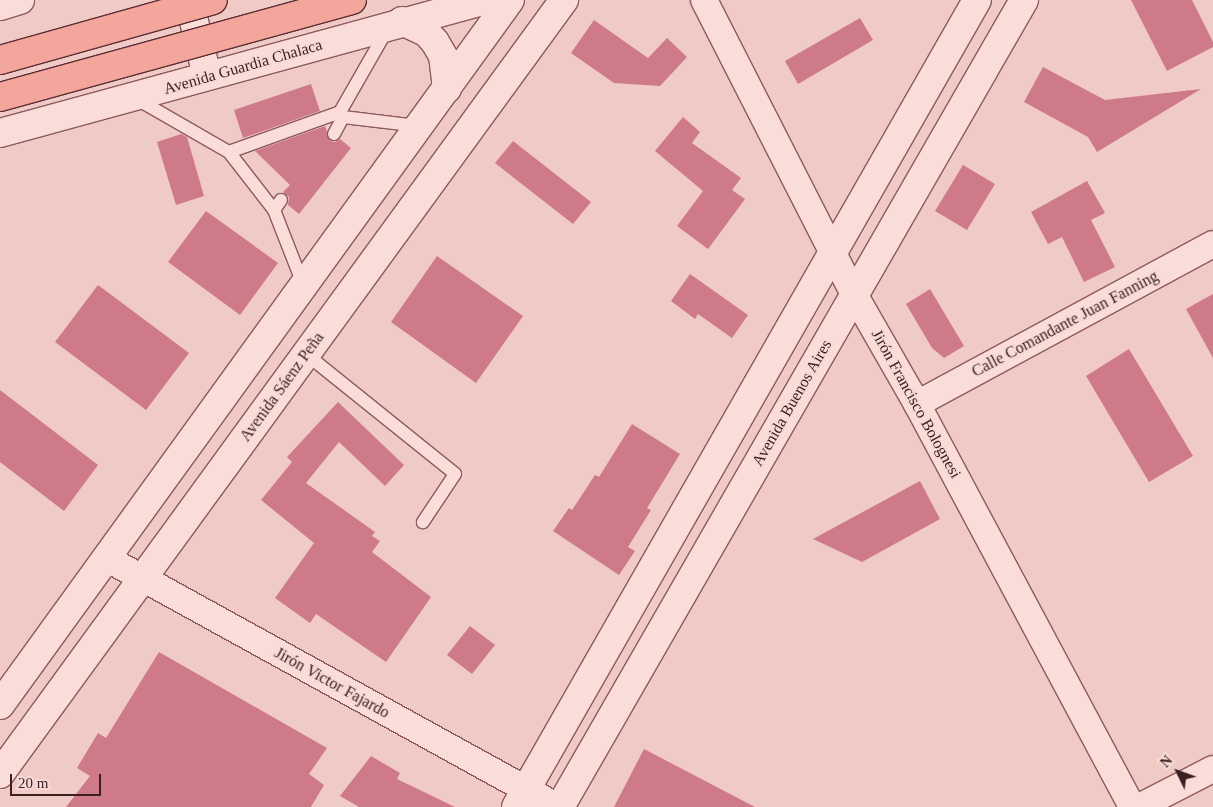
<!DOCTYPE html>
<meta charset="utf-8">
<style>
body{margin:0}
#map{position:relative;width:1213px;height:807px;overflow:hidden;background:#f0cac5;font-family:"Times New Roman",serif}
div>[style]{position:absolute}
.building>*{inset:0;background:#cf7a89}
.roads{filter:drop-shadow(1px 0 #8c5a5d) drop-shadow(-1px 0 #8c5a5d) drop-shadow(0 1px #8c5a5d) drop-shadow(0 -1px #8c5a5d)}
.service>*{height:12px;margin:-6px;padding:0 6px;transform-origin:6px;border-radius:6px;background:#faddd9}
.minor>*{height:26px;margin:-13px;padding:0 13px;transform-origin:13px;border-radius:13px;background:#faddd9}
.tertiary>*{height:28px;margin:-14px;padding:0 14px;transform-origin:14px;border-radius:14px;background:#faddd9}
.secondary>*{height:28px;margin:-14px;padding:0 14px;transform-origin:14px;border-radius:14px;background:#faddd9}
.bridges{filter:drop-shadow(1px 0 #5a2e34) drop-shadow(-1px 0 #5a2e34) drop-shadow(0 1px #5a2e34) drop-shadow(0 -1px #5a2e34)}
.primary-bridge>*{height:28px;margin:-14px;padding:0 14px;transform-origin:14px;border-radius:14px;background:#f4a59c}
span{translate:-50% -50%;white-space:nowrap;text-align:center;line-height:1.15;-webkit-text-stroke:4px #f7d9d5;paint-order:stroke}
.street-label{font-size:16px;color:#3b1f22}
.north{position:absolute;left:1153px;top:747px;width:50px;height:50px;-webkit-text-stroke:4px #f7d9d5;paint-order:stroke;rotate:312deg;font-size:14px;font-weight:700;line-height:20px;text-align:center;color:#3b1f22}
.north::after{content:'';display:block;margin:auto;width:18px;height:22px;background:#3b1f22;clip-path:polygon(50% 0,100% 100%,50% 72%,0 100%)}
.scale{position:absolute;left:10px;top:774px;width:91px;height:22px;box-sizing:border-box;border:2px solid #3b1f22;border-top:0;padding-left:6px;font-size:15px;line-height:18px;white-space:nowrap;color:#3b1f22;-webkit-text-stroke:4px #f7d9d5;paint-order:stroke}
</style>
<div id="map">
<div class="building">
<div style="clip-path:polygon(1131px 0,1192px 0,1213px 42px,1213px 47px,1167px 71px)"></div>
<div style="clip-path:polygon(860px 18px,873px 40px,798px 84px,785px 61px)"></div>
<div style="clip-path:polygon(594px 20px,648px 58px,667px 38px,687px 57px,660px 86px,614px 83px,571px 53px)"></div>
<div style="clip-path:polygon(1043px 67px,1105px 100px,1201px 89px,1097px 152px,1088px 137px,1024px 102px)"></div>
<div style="clip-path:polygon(311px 84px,320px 111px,243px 138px,234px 110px)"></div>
<div style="clip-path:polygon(683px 117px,700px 132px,692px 143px,741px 178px,732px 190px,745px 199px,708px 249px,677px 226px,703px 191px,655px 151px)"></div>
<div style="clip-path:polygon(325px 126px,330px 141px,335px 142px,340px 139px,351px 148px,299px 214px,288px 205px,289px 197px,283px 192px,290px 185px,255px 151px)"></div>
<div style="clip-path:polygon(181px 134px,187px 137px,204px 196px,176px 205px,157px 142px)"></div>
<div style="clip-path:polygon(513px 141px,591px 202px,573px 224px,495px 163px)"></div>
<div style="clip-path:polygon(963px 165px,995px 184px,967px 230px,935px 211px)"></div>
<div style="clip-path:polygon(1087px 181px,1105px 213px,1091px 220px,1115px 267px,1084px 282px,1062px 237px,1048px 244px,1031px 212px)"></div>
<div style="clip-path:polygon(206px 211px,278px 263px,240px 315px,168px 262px)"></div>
<div style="clip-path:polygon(437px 256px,523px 316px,476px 383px,391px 322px)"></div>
<div style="clip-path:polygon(690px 274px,748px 315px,732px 338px,698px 314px,695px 319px,671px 301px)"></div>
<div style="clip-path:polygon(98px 285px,189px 353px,146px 410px,55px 342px)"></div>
<div style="clip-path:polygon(930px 289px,964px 346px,944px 358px,932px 348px,906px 304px)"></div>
<div style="clip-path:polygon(1213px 294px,1213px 358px,1186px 309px)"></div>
<div style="clip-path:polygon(1129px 349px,1193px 456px,1149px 482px,1086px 376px)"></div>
<div style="clip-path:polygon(0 390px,98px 465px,64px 511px,0 462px)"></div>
<div style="clip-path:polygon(338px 402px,404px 465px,385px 486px,339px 442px,306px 483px,375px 532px,372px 536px,380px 541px,372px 552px,431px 597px,386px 662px,316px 614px,310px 623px,275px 598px,314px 543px,261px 500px,292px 462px,287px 457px)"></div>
<div style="clip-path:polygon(632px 424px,680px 454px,647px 508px,651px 510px,628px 547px,635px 551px,619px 575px,553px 531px,569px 508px,572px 510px,595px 475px,599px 477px)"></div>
<div style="clip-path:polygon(920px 481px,940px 519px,862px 562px,813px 539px)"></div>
<div style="clip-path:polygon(470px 626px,495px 645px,472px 674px,447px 655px)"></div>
<div style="clip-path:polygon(159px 652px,327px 748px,309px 774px,324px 785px,311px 807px,66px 807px,90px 776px,77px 768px,98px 733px,106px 738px)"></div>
<div style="clip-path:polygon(644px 749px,755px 807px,614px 807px)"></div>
<div style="clip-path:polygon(371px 756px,400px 773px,397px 779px,455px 807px,359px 807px,340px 796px)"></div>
</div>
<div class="roads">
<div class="service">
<div style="left:135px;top:98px;width:108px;rotate:29.9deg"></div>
<div style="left:229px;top:152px;width:118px;rotate:-19.8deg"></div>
<div style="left:340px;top:112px;width:95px;rotate:-60.2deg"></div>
<div style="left:334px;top:134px;width:19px;rotate:-62deg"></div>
<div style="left:343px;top:117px;width:77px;rotate:6.8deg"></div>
<div style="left:229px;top:152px;width:73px;rotate:52.2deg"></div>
<div style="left:281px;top:200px;width:12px;rotate:125deg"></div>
<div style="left:274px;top:210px;width:79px;rotate:68.6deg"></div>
<div style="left:306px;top:354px;width:191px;rotate:38.8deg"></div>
<div style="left:455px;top:474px;width:58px;rotate:123.7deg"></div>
</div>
<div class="minor">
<div style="left:704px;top:0;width:330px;rotate:63deg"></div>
<div style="left:854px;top:294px;width:127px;rotate:60.2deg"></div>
<div style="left:917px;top:404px;width:457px;rotate:61.9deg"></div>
<div style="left:917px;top:404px;width:336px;rotate:-28.4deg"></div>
<div style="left:106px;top:558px;width:516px;rotate:28.85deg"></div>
<div style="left:1139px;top:807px;width:83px;rotate:-27.2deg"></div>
</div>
<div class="tertiary">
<div style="left:189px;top:0;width:78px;rotate:76.7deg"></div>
<div style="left:0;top:6px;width:21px;rotate:-17deg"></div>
<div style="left:0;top:133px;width:504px;rotate:-15.3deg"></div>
</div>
<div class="secondary">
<div style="left:402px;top:21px;width:26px;rotate:25deg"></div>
<div style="left:426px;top:32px;width:13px;rotate:48deg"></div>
<div style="left:435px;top:42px;width:16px;rotate:60deg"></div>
<div style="left:443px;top:56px;width:33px;rotate:83deg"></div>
<div style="left:0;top:705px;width:870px;rotate:-54.12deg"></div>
<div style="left:0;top:774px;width:958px;rotate:-53.92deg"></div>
<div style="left:516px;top:807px;width:929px;rotate:-60.26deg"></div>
<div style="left:560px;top:807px;width:931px;rotate:-60.1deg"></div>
</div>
</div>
<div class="bridges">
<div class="primary-bridge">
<div style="left:0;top:60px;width:221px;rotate:-15.7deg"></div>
<div style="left:0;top:97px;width:365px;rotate:-15.4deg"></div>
</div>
</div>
<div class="street-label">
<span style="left:243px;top:67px;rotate:-16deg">Avenida Guardia Chalaca</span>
<span style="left:1065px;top:324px;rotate:-28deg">Calle Comandante Juan Fanning</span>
<span style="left:282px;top:387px;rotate:-54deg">Avenida Sáenz Peña</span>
<span style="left:792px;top:403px;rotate:-60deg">Avenida Buenos Aires</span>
<span style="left:916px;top:404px;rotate:61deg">Jirón Francisco Bolognesi</span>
<span style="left:332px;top:683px;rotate:29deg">Jirón Victor Fajardo</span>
</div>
<div class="north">N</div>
<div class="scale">20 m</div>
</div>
